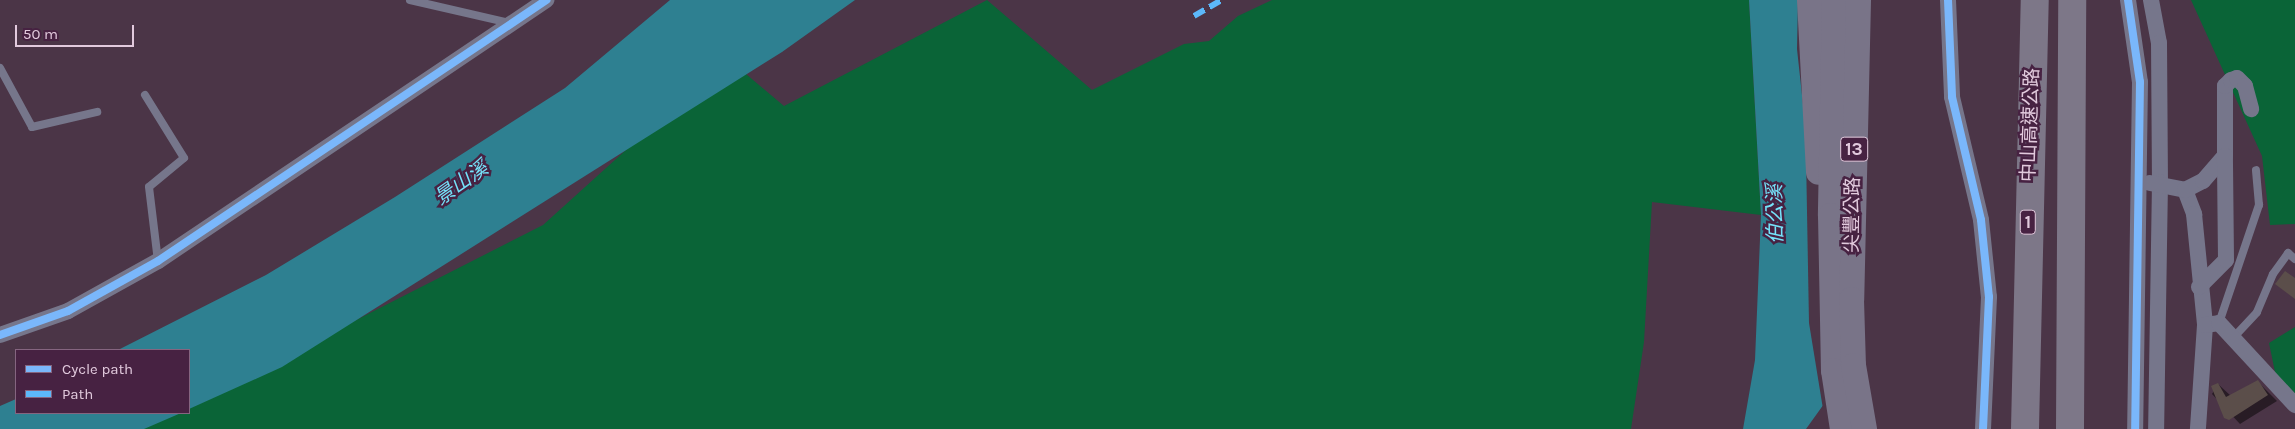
<!DOCTYPE html>
<meta charset="utf-8">
<style>
body{margin:0}
#map{position:relative;width:2295px;height:429px;overflow:hidden;background:#4b3547;font-family:Karla,"Noto Sans TC",sans-serif}
div>[style]{position:absolute}
.green>*{inset:0;background:#0a6437}
.water>*{inset:0;background:#2e8091}
.pier>*{inset:0;background:#4b3547}
.shadow>*{inset:0;background:#0007}
.building>*{inset:0;background:#5b4e4a}
.service>*{height:8px;margin:-4px;padding:0 4px;transform-origin:4px;border-radius:4px;background:#76768b}
.minor>*{height:16px;margin:-8px;padding:0 8px;transform-origin:8px;border-radius:8px;background:#76768b}
.primary>*{height:25px;margin:-12.5px;padding:0 12.5px;transform-origin:12.5px;border-radius:12.5px;background:#797488}
.motorway>*{height:28px;margin:-14px;padding:0 14px;transform-origin:14px;border-radius:14px;background:#7d7788}
.quiet>*{height:6px;margin-top:-3px;transform-origin:0;background:repeating-linear-gradient(90deg,#5cb8fa 0 12px,transparent 0 18px)}
.cycleway>*{height:8px;margin:-4px;padding:0 4px;transform-origin:4px;border-radius:4px;background:#7ab7fb}
span{translate:-50% -50%;white-space:nowrap;text-align:center;line-height:1.15;-webkit-text-stroke:5px #472242;paint-order:stroke}
.shield-label span{padding:1px 4px;background:#472242;border:1px solid;border-radius:4px;-webkit-text-stroke-width:0}
.shield-label{font-size:18px;color:#e2cadd;font-weight:700}
.street-label{font-size:19px;color:#e2cadd}
.water-label{font-size:20px;color:#75e3fa;font-style:italic}
.legend{position:absolute;left:15px;top:349px;width:175px;height:65px;box-sizing:border-box;background:#472242;border:1px solid #856580;margin:0;padding:6px 9px;list-style:none;font-size:15px;color:#e2cadd}
.legend li{display:flex;align-items:center;gap:10px;height:25px}
.legend b{width:25px;border:1px solid #856580}
.scale{position:absolute;left:15px;top:25px;width:119px;height:22px;box-sizing:border-box;border:2px solid #e2cadd;border-top:0;padding-left:6px;font-size:15px;line-height:18px;white-space:nowrap;color:#e2cadd;-webkit-text-stroke:4px #472242;paint-order:stroke}
</style>
<div id="map">
<div class="green">
<div style="clip-path:polygon(987px 0,1092px 90px,1184px 44px,1209px 41px,1238px 16px,1272px 0,1749px 0,1761px 215px,1652px 202px,1644px 342px,1631px 429px,140px 429px,172px 413px,189px 413px,189px 405px,543px 225px,720px 65px,746px 74px,784px 106px)"></div>
<div style="clip-path:polygon(2191px 0,2295px 0,2295px 224px,2270px 225px,2262px 156px)"></div>
<div style="clip-path:polygon(2295px 327px,2295px 395px,2276px 377px,2269px 343px)"></div>
</div>
<div class="water">
<div style="clip-path:polygon(670px 0,855px 0,782px 52px,282px 367px,189px 409px,189px 350px,118px 350px,266px 275px,395px 197px,565px 88px)"></div>
<div style="clip-path:polygon(1749px 0,1798px 0,1797px 49px,1834px 390px,1806px 429px,1743px 429px,1755px 360px,1761px 215px)"></div>
<div style="clip-path:polygon(16px 399px,16px 413px,181px 413px,144px 429px,0 429px,0 406px)"></div>
</div>
<div class="pier">
<div style="clip-path:polygon(1805px 100px,1821px 151px,1837px 391px,1823px 409px,1809px 323px)"></div>
</div>
<div class="shadow">
<div style="clip-path:polygon(2258px 382px,2277px 401px,2240px 424px,2212px 394px,2218px 384px,2231px 396px)"></div>
</div>
<div class="building">
<div style="clip-path:polygon(2285px 271px,2295px 278px,2295px 299px,2275px 284px)"></div>
<div style="clip-path:polygon(2258px 380px,2268px 395px,2229px 420px,2224px 418px,2211px 386px,2218px 383px,2226px 397px)"></div>
</div>
<div class="service">
<div style="left:410px;top:0;width:103px;rotate:13deg"></div>
<div style="left:0;top:68px;width:67px;rotate:61.5deg"></div>
<div style="left:32px;top:127px;width:67px;rotate:-13deg"></div>
<div style="left:145px;top:95px;width:74px;rotate:58.2deg"></div>
<div style="left:184px;top:158px;width:45px;rotate:140.4deg"></div>
<div style="left:149px;top:187px;width:75px;rotate:83.1deg"></div>
<div style="left:2219px;top:323px;width:125px;rotate:-71.3deg"></div>
<div style="left:2259px;top:205px;width:35px;rotate:-95deg"></div>
<div style="left:2233px;top:338px;width:35px;rotate:-47deg"></div>
<div style="left:2257px;top:312px;width:41px;rotate:-67.2deg"></div>
<div style="left:2273px;top:274px;width:26px;rotate:-54deg"></div>
<div style="left:2288px;top:253px;width:9px;rotate:41deg"></div>
</div>
<div class="minor">
<div style="left:1948px;top:0;width:97px;rotate:87.6deg"></div>
<div style="left:1952px;top:97px;width:126px;rotate:76.7deg"></div>
<div style="left:1981px;top:220px;width:77px;rotate:84.1deg"></div>
<div style="left:1989px;top:297px;width:132px;rotate:92.6deg"></div>
<div style="left:2128px;top:0;width:83px;rotate:81.7deg"></div>
<div style="left:2140px;top:82px;width:347px;rotate:90.8deg"></div>
<div style="left:2151px;top:0;width:44px;rotate:79.5deg"></div>
<div style="left:2159px;top:43px;width:139px;rotate:89.6deg"></div>
<div style="left:2160px;top:182px;width:247px;rotate:90.9deg"></div>
<div style="left:2150px;top:183px;width:36px;rotate:11deg"></div>
<div style="left:2185px;top:190px;width:26px;rotate:69deg"></div>
<div style="left:2194px;top:214px;width:112px;rotate:84.3deg"></div>
<div style="left:2205px;top:325px;width:104px;rotate:93.9deg"></div>
<div style="left:2185px;top:190px;width:20px;rotate:-27deg"></div>
<div style="left:2203px;top:181px;width:33px;rotate:-49deg"></div>
<div style="left:2225px;top:156px;width:70px;rotate:-90deg"></div>
<div style="left:2225px;top:86px;width:8px;rotate:-45deg"></div>
<div style="left:2231px;top:80px;width:6px;rotate:-18deg"></div>
<div style="left:2237px;top:78px;width:11px;rotate:45deg"></div>
<div style="left:2245px;top:86px;width:24px;rotate:75deg"></div>
<div style="left:2199px;top:287px;width:38px;rotate:-45deg"></div>
<div style="left:2226px;top:260px;width:104px;rotate:-90.6deg"></div>
<div style="left:2205px;top:325px;width:14px;rotate:-8deg"></div>
<div style="left:2219px;top:323px;width:112px;rotate:47.2deg"></div>
<div style="left:0;top:335px;width:72px;rotate:-19.4deg"></div>
<div style="left:68px;top:311px;width:103px;rotate:-29.1deg"></div>
<div style="left:158px;top:261px;width:468px;rotate:-33.9deg"></div>
</div>
<div class="primary">
<div style="left:1809px;top:0;width:172px;rotate:87deg"></div>
<div style="left:1834px;top:0;width:215px;rotate:91.1deg"></div>
<div style="left:1830px;top:215px;width:155px;rotate:88.9deg"></div>
<div style="left:1833px;top:370px;width:60px;rotate:81.3deg"></div>
<div style="left:1858px;top:0;width:299px;rotate:91.3deg"></div>
<div style="left:1851px;top:299px;width:66px;rotate:88.3deg"></div>
<div style="left:1853px;top:365px;width:65px;rotate:80.2deg"></div>
</div>
<div class="motorway">
<div style="left:2025px;top:429px;width:429px;rotate:-88.7deg"></div>
<div style="left:2070px;top:429px;width:429px;rotate:-89.7deg"></div>
</div>
<div class="quiet">
<div style="left:1194px;top:16px;width:32px;rotate:-30deg"></div>
</div>
<div class="cycleway">
<div style="left:1948px;top:0;width:97px;rotate:87.6deg"></div>
<div style="left:1952px;top:97px;width:126px;rotate:76.7deg"></div>
<div style="left:1981px;top:220px;width:77px;rotate:84.1deg"></div>
<div style="left:1989px;top:297px;width:132px;rotate:92.6deg"></div>
<div style="left:2128px;top:0;width:83px;rotate:81.7deg"></div>
<div style="left:2140px;top:82px;width:347px;rotate:90.8deg"></div>
<div style="left:0;top:335px;width:72px;rotate:-19.4deg"></div>
<div style="left:68px;top:311px;width:103px;rotate:-29.1deg"></div>
<div style="left:158px;top:261px;width:468px;rotate:-33.9deg"></div>
</div>
<div class="shield-label">
<span style="left:1854px;top:149px">13</span>
<span style="left:2028px;top:222px">1</span>
</div>
<div class="street-label">
<span style="left:2031px;top:125px;rotate:-88deg">中山高速公路</span>
<span style="left:1853px;top:215px;rotate:-89deg">尖豐公路</span>
</div>
<div class="water-label">
<span style="left:461px;top:183px;rotate:-35deg">景山溪</span>
<span style="left:1775px;top:214px;rotate:-91deg">伯公溪</span>
</div>
<ul class="legend">
<li><b style="height:6px;background:#7ab7fb"></b>Cycle path</li>
<li><b style="height:6px;background:#5cb8fa"></b>Path</li>
</ul>
<div class="scale">50 m</div>
</div>
